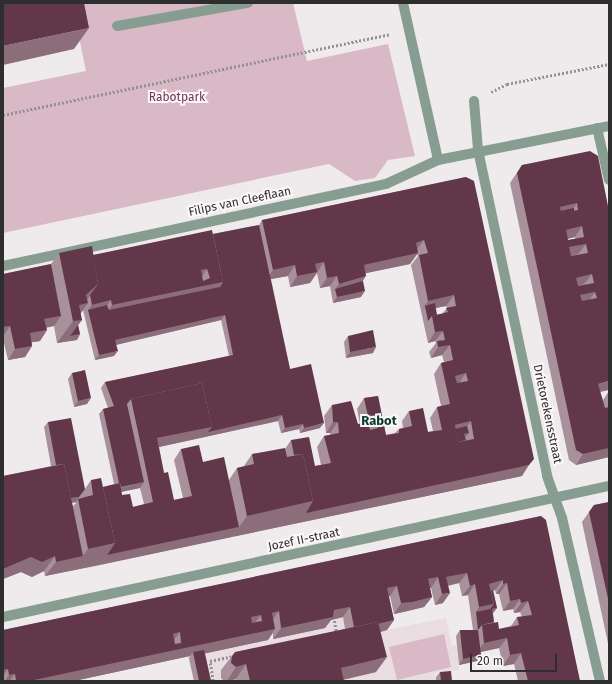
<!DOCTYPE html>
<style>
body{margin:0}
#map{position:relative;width:612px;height:684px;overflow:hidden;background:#efebec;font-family:"Fira Sans",sans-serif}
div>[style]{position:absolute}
.built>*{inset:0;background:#e9dde2}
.green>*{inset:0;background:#dab9c6}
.path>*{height:2.5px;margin-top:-1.25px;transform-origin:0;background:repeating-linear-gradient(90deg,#949192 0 2px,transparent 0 4px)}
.lane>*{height:10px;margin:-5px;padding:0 5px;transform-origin:5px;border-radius:5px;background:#879d91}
.street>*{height:10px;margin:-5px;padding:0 5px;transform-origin:5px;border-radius:5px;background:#879d91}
.wall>*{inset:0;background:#a8919a}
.shaded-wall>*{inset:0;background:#8c6d7a}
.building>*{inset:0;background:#623749}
span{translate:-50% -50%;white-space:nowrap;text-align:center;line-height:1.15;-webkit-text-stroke:4px #fcf8fa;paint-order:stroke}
.park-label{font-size:12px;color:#733451}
.street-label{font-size:12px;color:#2f2e2e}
.neighbourhood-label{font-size:13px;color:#093927;font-weight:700}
.frame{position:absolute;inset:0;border:4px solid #2f2e2e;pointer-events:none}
.scale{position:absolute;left:470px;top:654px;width:87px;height:18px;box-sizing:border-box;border:2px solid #2f2e2e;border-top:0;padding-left:5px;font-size:12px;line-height:14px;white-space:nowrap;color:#2f2e2e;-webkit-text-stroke:3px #fcf8fa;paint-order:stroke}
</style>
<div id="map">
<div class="built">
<div style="clip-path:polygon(315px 573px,387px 630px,446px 618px,452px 645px,457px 645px,459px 670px,435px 673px,436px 681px,193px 681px,188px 657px,325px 628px,328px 625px)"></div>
</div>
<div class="green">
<div style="clip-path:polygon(72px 3px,293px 3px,307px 61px,388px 44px,415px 156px,388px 160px,375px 178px,355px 181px,329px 164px,3px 233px,3px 88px,86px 71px)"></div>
<div style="clip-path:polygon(444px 634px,451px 667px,397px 680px,389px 647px)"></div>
</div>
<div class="path">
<div style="left:491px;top:92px;width:18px;rotate:-27deg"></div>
<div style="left:507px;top:84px;width:104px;rotate:-11.1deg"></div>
<div style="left:3px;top:115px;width:395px;rotate:-11.8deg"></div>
<div style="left:334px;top:617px;width:17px;rotate:80deg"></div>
<div style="left:213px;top:681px;width:20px;rotate:-99deg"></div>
<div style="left:210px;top:661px;width:25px;rotate:-12deg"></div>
</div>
<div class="lane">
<div style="left:117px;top:26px;width:133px;rotate:-10deg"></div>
</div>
<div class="street">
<div style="left:403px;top:3px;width:161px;rotate:77.4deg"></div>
<div style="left:474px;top:101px;width:49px;rotate:85.3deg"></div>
<div style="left:478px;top:150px;width:333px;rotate:78deg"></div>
<div style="left:547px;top:476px;width:45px;rotate:70.3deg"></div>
<div style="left:562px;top:518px;width:167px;rotate:76.9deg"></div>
<div style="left:597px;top:128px;width:53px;rotate:77deg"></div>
<div style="left:3px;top:266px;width:392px;rotate:-12.1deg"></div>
<div style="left:386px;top:184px;width:57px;rotate:-24.8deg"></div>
<div style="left:438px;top:160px;width:174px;rotate:-11.2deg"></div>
<div style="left:3px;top:617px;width:620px;rotate:-12.2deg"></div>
</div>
<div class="wall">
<div style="clip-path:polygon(evenodd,598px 156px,600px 392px,603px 400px,609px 391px,609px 457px,576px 465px,569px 460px,510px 183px,522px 165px,598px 156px,575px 237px,575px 239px,568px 240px,568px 239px,575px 237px)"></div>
<div style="clip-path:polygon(evenodd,466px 177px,522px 476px,45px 576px,44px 571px,32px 577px,21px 572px,3px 579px,3px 476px,51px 466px,44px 427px,48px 422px,85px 489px,91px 480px,103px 487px,114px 484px,99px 414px,103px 409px,108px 408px,101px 388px,105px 382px,229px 356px,221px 320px,116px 345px,114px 356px,95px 360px,83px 310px,80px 314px,82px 320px,78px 325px,80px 334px,77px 340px,57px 343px,54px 326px,46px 328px,47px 330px,40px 341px,32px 342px,32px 346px,25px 357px,8px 360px,3px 339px,3px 274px,51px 264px,59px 253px,93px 255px,213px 234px,259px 225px,262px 220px,466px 177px,417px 254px,418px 256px,411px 265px,428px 343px,435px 341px,436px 343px,429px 352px,431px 358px,442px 355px,444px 362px,441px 363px,434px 374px,441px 406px,437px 407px,430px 418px,433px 431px,428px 432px,409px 411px,402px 421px,403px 428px,399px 429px,395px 433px,386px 435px,378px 396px,364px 398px,357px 409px,360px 424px,358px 424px,332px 405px,324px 416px,326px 433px,330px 433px,330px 435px,324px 436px,317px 447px,321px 465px,315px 466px,291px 440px,285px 449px,252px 454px,244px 466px,237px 468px,229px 480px,203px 462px,181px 449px,174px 460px,183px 498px,174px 500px,164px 473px,159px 447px,278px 421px,281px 433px,299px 429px,300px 433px,320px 428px,290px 369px,271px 279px,288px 276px,290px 287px,310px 283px,317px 273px,320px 288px,330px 286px,333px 303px,361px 297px,363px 281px,366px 273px,410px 264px,417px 254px,466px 177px,446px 306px,447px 308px,442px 314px,437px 315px,435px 308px,446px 306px,466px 177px,140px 488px,144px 504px,133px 507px,122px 495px,121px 492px,140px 488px,466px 177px,75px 502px,76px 503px,73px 506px,72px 503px,75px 502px)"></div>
<div style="clip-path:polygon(348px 336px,373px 353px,346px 358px,344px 342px)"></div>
<div style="clip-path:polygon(72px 373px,87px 404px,74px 407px,68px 379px)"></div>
<div style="clip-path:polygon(609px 502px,609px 648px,582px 522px,594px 505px)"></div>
<div style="clip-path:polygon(evenodd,541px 516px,580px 681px,518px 681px,514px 664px,503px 666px,499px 648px,481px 652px,477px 661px,459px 665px,456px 636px,460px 630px,473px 630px,468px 595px,462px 596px,459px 583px,448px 586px,443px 603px,435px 605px,431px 588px,430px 588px,432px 597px,424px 607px,404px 612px,394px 614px,390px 596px,389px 597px,394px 620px,387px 630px,380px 632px,376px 672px,343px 680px,344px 681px,236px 681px,236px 679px,229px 681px,224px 681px,221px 678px,221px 670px,232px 656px,345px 629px,343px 617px,331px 620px,325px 628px,273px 639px,273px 633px,268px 640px,205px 653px,211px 681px,194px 681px,189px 658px,190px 656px,74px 681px,3px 681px,3px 630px,541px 516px,495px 590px,496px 594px,499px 594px,503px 611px,513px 609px,514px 613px,520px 612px,522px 617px,517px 617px,511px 626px,499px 629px,494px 622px,493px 613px,497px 608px,493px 591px,495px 590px)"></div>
<div style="clip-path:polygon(440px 672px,452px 681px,436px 681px,436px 677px)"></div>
</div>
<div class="shaded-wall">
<div style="clip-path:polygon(89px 28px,74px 49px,3px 65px,3px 46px)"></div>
<div style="clip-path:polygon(577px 203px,570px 214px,557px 217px,560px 207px)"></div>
<div style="clip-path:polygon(582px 226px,575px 237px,558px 241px,566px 230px)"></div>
<div style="clip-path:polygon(424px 240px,416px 251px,416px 243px)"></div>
<div style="clip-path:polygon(586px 244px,578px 254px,562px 258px,569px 247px)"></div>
<div style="clip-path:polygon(418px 253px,410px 264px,357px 275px,364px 265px)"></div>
<div style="clip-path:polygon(324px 262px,310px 283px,290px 287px,297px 276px,315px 264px)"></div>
<div style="clip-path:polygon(295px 265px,288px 276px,266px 280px,273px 270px)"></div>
<div style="clip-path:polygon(207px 269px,200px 279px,201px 270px)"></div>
<div style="clip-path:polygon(592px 274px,584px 284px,568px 288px,576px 278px)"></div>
<div style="clip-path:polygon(337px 276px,330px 286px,320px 288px,327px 278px)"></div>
<div style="clip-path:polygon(366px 276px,359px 286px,335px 289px,339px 284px)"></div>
<div style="clip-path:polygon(223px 282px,216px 292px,105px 316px,112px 305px)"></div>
<div style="clip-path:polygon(98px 284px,84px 304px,88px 303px,76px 320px,82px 320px,70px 336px,80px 334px,77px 340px,57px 343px,73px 321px,72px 316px,71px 317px,79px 305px,86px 295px)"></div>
<div style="clip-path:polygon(365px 291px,361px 297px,333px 303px,337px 297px)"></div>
<div style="clip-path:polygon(595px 292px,588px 302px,572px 306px,580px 295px)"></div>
<div style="clip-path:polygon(454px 295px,446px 306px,426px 310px,425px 306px,421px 311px,428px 301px)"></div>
<div style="clip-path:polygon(111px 300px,103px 311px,88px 310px,92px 305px)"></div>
<div style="clip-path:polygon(225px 315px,221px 320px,111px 346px,115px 340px)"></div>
<div style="clip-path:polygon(61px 316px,54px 326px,37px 329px,44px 319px)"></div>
<div style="clip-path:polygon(10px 326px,3px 336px,3px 327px)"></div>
<div style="clip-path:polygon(47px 330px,40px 341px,22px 344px,30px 333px)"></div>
<div style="clip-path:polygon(443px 331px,435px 341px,428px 343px,435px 332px)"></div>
<div style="clip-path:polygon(450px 345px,442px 355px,431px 358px,438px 347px)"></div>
<div style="clip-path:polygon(32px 346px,25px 357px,8px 360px,15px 349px)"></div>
<div style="clip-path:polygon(376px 347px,373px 353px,346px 358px,350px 352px)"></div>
<div style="clip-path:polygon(118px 351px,114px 356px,95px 360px,99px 355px)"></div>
<div style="clip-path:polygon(466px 373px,459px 383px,447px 386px,455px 376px)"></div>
<div style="clip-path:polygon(609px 381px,609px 390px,591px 394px,598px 384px)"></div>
<div style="clip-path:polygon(91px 398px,87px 404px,74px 407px,78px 401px)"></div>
<div style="clip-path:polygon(282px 415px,278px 421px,150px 449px,157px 438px,212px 427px)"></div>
<div style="clip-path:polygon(375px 415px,367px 425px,361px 427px,368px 416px)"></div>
<div style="clip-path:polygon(471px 421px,463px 432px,452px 434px,455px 425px)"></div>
<div style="clip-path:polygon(333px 422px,338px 422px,330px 433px,326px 433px)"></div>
<div style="clip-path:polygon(324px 423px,320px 428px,300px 433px,304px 428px)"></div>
<div style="clip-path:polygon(303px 424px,299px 429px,281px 433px,285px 428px)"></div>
<div style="clip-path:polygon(469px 433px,465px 438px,464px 434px)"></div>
<div style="clip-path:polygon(609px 448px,609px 457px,576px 465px,583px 454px)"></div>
<div style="clip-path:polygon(529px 465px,522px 476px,232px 537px,247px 516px,313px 501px)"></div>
<div style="clip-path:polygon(144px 482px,140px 488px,116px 493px,120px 488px)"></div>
<div style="clip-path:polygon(79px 497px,76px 502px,59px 506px,63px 500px)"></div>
<div style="clip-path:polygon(239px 527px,232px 537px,100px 565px,107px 555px)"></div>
<div style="clip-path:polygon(115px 543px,100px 565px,45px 576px,56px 562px,83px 556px,88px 549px)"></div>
<div style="clip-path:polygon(55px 556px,44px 571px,32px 577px,21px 572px,3px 579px,3px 569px,31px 557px)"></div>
<div style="clip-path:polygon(467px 573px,459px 583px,440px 587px,446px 577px)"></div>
<div style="clip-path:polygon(438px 577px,431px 588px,420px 590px,428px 579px)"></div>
<div style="clip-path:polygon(503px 580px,495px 590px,487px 593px,489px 584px)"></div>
<div style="clip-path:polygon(507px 583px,499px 594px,496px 594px,503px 584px)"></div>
<div style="clip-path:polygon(475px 584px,468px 595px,462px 596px,470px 586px)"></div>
<div style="clip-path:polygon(397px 586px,390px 596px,380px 599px,387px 588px)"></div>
<div style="clip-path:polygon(450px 593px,443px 603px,435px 605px,442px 594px)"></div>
<div style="clip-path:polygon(432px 597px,424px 607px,394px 614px,401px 603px)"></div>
<div style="clip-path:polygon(520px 599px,513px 609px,503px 611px,510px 601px)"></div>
<div style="clip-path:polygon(528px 601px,520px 612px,514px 613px,521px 603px)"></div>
<div style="clip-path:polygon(494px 604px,486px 614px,476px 612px,479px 607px)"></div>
<div style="clip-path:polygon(350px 607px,343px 617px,331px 620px,325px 628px,273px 639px,281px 628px,334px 610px)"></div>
<div style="clip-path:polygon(497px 608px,493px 613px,488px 614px,492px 609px)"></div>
<div style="clip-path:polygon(279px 611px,271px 622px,272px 613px)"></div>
<div style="clip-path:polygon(261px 615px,253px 625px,244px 627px,251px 617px)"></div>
<div style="clip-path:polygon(394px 620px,387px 630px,348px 641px,355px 630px)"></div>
<div style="clip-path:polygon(275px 629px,268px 640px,194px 656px,193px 652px,190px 656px,74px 681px,30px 681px)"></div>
<div style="clip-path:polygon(180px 632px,172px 643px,173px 634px)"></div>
<div style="clip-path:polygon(507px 638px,499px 648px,476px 653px,484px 643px)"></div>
<div style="clip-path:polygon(521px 653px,514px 664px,503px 666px,510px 655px)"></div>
<div style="clip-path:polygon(481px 655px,477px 661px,459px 665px,463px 659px)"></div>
<div style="clip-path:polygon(387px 657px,376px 672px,337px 681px,341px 668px)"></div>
<div style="clip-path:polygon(246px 664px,236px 679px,229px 681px,227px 681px,236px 667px)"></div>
<div style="clip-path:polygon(8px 669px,3px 676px,3px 670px)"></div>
<div style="clip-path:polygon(15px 674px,10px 681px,5px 681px,9px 675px)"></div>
</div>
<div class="building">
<div style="clip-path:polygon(3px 3px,84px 3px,89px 28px,3px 46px)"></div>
<div style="clip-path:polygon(evenodd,590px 151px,598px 156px,609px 211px,609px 381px,598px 384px,605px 408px,609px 407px,609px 448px,583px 454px,576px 450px,517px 173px,522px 165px,590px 151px,577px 203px,578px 210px,561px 213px,560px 207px,577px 203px,590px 151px,582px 226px,584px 237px,568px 240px,566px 230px,582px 226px,590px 151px,586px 244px,588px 253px,571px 256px,569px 247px,586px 244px,590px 151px,592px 274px,594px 283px,578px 286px,576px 278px,592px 274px,590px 151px,595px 292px,597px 298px,582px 301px,580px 295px,595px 292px)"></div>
<div style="clip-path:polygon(evenodd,466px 177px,474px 181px,534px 459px,529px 465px,306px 513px,313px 501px,303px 454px,294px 455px,291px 440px,309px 437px,315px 466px,331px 463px,324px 436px,339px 433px,338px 422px,333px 422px,332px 405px,351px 401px,358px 424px,368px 422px,370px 430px,378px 428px,375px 415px,368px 416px,364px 398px,378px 396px,386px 435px,399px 433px,399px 429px,412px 426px,409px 411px,423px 408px,428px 432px,442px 430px,437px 407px,450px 404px,441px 363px,453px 360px,450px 345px,438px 347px,437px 341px,445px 340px,443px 331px,435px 332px,432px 316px,448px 312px,446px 308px,456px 306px,454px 295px,428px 301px,419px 255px,428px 253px,424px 240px,416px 243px,418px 253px,364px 265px,366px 276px,339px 284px,337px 276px,327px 278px,324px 262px,315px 264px,317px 272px,297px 276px,295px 265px,273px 270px,262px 220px,466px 177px,466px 373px,468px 381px,457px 383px,455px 376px,466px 373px,466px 177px,471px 421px,474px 439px,458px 442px,455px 425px,471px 421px)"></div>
<div style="clip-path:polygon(574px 208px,574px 211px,561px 213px,560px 211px)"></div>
<div style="clip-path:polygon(259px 225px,290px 369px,311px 364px,324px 423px,304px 428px,303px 424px,285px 428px,282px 415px,208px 432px,212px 427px,202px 383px,131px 399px,127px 404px,144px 482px,121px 487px,120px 483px,119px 483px,103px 409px,114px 406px,105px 382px,233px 355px,225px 315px,115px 340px,118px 351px,99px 355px,88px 310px,107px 305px,109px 310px,220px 287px,223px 282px,213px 234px)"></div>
<div style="clip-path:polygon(evenodd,212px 230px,223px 282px,112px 305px,111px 300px,92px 305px,90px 295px,98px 284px,93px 255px,212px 230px,207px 269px,210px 278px,203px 281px,201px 270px,207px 269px)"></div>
<div style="clip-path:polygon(92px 246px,98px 284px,86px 295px,88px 303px,79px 305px,82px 320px,73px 321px,59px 253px)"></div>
<div style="clip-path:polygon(51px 264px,61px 316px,44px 319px,47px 330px,30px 333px,32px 346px,15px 349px,10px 326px,3px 327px,3px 274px)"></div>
<div style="clip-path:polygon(363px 281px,365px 291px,337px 297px,335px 289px)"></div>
<div style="clip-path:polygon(435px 303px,437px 315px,432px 316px,428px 321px,425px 306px)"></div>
<div style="clip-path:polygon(78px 325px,80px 334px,70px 336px)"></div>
<div style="clip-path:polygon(373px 330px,376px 347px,350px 352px,348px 336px)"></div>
<div style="clip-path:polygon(85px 370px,91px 398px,78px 401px,72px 373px)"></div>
<div style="clip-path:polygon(202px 383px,212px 427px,157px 438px,164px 473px,168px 472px,174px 500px,192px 496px,181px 449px,199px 445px,203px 462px,224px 457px,239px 527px,107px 555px,115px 543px,103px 487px,120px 483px,122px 495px,130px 494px,133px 507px,153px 502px,131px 399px)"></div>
<div style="clip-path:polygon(71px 418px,85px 489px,79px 497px,71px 498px,64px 464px,56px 465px,48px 422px)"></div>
<div style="clip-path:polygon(467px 426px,469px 433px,464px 434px,466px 440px,458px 442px,455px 429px)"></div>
<div style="clip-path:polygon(285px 448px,287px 457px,303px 454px,313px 501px,247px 516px,237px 468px,254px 464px,252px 454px)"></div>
<div style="clip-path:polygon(64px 464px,83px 556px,56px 562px,55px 556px,42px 562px,31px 557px,3px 569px,3px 476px)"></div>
<div style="clip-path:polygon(101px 478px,115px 543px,88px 549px,78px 499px,93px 495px,91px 480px)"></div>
<div style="clip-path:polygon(609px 502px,609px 603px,589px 512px,594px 505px)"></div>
<div style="clip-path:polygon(evenodd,541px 516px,546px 520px,580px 681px,528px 681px,521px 653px,510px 655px,507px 638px,484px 643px,482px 625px,498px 622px,499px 629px,519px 625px,517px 617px,532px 615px,528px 601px,521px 603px,520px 599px,510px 601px,507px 583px,503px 584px,503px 580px,489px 584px,494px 604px,479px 607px,475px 584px,470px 586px,467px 573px,446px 577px,450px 593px,442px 594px,438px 577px,428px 579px,432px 597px,412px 602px,401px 603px,397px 586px,387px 588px,394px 620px,378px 624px,378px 622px,354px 627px,350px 607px,334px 610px,333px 617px,281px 628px,279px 611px,272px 613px,275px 629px,58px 675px,30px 681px,16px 681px,15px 674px,9px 675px,8px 669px,3px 670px,3px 630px,541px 516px,261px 615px,262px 621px,252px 623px,251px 617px,261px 615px,541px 516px,180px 632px,181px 643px,175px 644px,173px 634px,180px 632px)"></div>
<div style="clip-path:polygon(493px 590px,497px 608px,492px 609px,494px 622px,482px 625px,478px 630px,476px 612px,490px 609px,494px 604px,491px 591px)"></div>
<div style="clip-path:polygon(378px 622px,387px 657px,341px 668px,344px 681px,250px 681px,246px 664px,236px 667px,231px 663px,232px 656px,235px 652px)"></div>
<div style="clip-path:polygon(460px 630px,478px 630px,481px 655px,463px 659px)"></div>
<div style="clip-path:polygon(204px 650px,211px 681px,199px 681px,193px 652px)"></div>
<div style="clip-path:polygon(451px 671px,452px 681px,441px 681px,440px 672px)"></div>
</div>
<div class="park-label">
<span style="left:177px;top:98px">Rabotpark</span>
</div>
<div class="street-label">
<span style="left:240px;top:202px;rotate:-12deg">Filips van Cleeflaan</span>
<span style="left:547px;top:414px;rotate:78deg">Drietorekensstraat</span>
<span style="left:304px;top:540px;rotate:-12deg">Jozef II-straat</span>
</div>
<div class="neighbourhood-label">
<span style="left:379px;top:421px">Rabot</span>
</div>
<div class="frame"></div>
<div class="scale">20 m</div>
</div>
